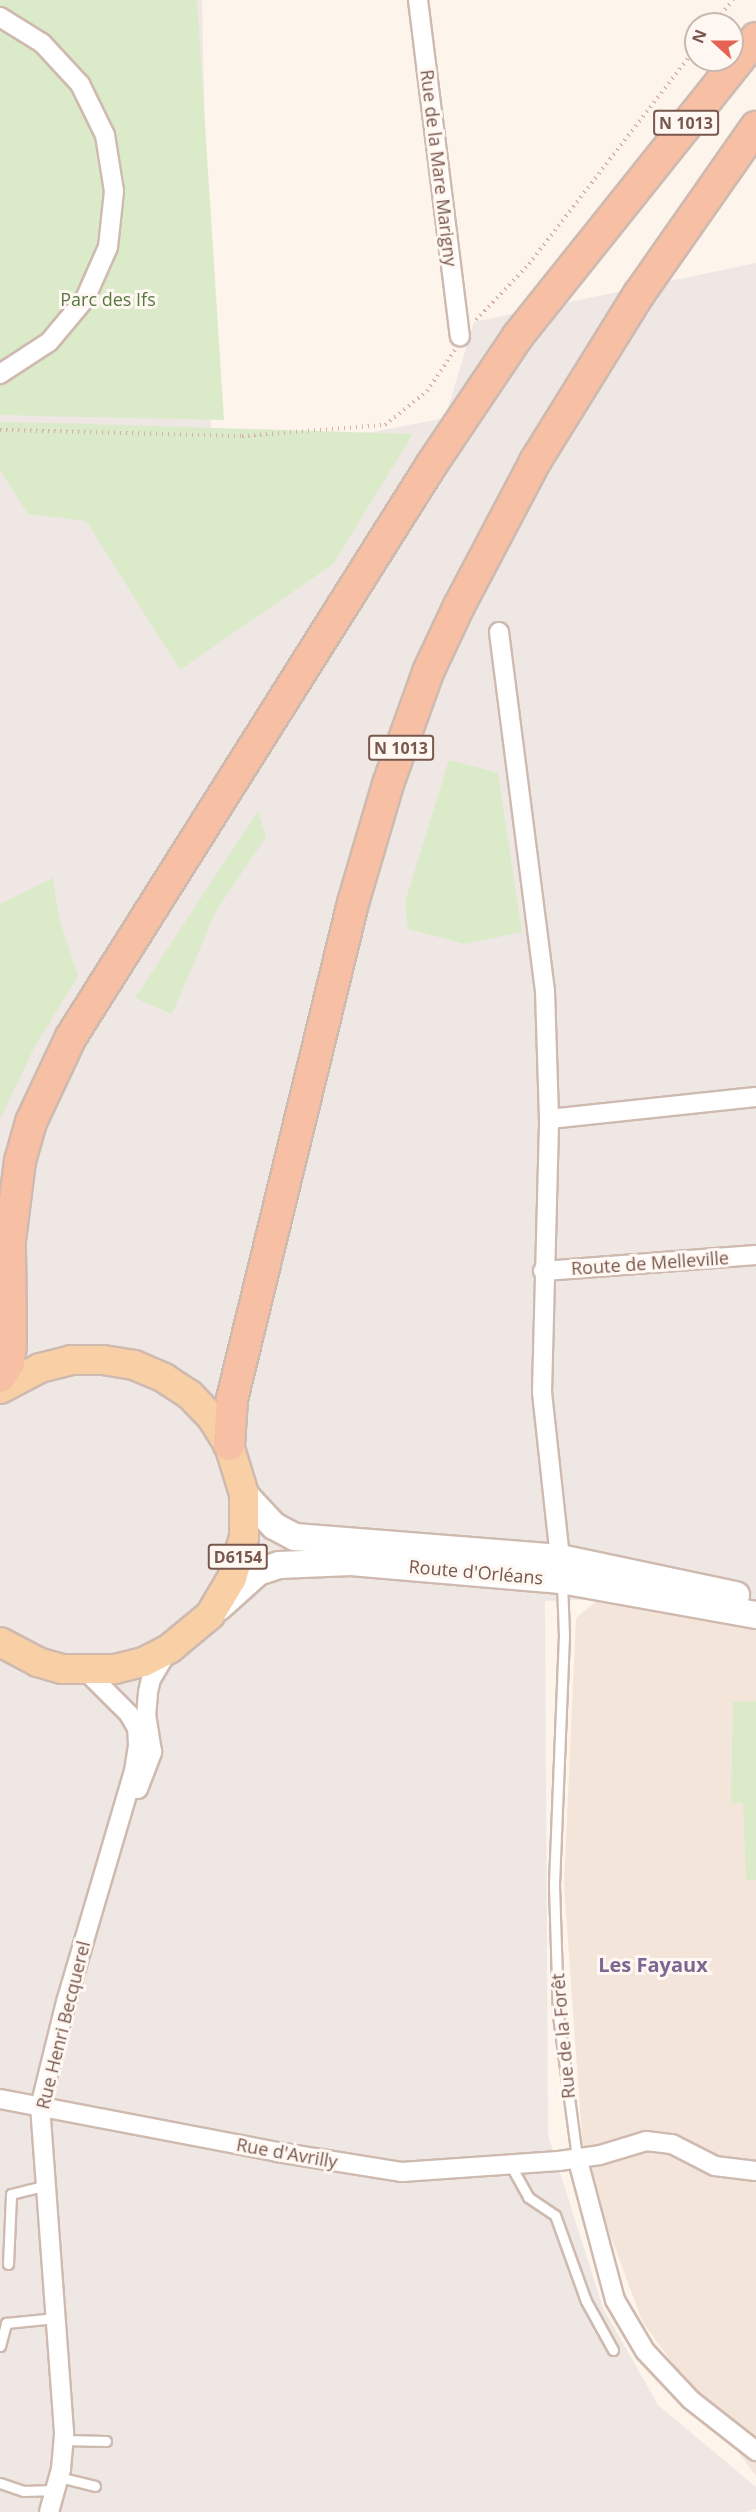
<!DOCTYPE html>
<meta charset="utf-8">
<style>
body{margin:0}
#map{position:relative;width:756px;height:2512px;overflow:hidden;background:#fdf4eb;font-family:"Open Sans",sans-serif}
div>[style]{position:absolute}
.residential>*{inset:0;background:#f4e5da}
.industrial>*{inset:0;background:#eee7e4}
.green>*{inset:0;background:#dbebc9}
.path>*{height:4px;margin-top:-2px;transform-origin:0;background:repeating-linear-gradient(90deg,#d8b3a5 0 1.5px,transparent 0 6px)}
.roads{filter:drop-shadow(2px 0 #cfbab0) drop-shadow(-2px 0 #cfbab0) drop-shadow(0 2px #cfbab0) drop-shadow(0 -2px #cfbab0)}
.service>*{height:9px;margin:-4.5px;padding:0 4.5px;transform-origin:4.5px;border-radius:4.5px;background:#fff}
.minor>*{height:18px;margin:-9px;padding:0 9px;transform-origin:9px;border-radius:9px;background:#fff}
.secondary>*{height:26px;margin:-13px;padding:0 13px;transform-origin:13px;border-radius:13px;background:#fff}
.primary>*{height:28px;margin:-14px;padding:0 14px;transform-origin:14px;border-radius:14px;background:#f9d0a6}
.trunk>*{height:30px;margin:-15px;padding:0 15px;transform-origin:15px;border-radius:15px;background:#f7c0a5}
span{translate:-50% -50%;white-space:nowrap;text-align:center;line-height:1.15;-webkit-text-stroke:6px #fff8f2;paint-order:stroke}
.shield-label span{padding:2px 4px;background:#fff8f2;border:2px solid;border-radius:4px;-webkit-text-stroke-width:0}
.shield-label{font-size:16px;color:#78584e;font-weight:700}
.street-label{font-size:18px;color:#78584e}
.park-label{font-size:18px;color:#587842}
.neighbourhood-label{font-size:20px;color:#7f6693;font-weight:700}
.north{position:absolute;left:684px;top:12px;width:60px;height:60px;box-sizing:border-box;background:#fff8f2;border:2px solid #c9b8b0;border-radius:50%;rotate:291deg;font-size:16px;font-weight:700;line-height:24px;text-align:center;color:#78584e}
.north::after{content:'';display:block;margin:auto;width:21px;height:27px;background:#e46353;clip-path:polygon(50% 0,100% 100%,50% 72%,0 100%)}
</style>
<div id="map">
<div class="residential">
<div style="clip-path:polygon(599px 1599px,756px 1629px,756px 2476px,643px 2323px,584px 2164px,564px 1885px,576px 1618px)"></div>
</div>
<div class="industrial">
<div style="clip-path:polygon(0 0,202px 0,212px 463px,445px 418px,474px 322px,756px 263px,756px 1629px,599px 1599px,545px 1601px,548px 2135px,603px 2308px,658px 2405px,756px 2487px,756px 2509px,746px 2512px,0 2512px)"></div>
</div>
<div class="green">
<div style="clip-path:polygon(0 0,197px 0,224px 420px,0 415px)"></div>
<div style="clip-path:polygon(0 422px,88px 424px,413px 434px,333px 564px,180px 670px,86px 521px,28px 514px,0 470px)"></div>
<div style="clip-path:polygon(449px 760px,498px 773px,522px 932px,465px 944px,408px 929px,405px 902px)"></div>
<div style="clip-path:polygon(258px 811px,266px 837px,216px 911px,172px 1014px,135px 998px)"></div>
<div style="clip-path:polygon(53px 878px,59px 918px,78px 976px,34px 1048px,0 1119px,0 904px)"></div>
<div style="clip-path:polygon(756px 1701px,756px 1880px,746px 1880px,743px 1803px,731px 1803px,733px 1702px)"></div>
</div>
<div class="path">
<div style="left:714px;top:24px;width:31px;rotate:-52deg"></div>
<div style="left:476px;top:320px;width:77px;rotate:-46.6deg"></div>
<div style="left:529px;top:264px;width:273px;rotate:-52.3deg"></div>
<div style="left:0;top:430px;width:242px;rotate:1.4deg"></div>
<div style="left:242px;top:436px;width:143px;rotate:-4.4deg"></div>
<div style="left:385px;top:425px;width:54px;rotate:-39deg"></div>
<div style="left:427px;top:391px;width:50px;rotate:-55.7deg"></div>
</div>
<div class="roads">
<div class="service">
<div style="left:562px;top:1583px;width:52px;rotate:87.8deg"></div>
<div style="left:564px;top:1635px;width:250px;rotate:92.3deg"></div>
<div style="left:554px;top:1885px;width:130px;rotate:88.2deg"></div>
<div style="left:558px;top:2015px;width:143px;rotate:82.4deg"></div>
<div style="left:510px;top:2164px;width:38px;rotate:61deg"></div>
<div style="left:528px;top:2197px;width:32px;rotate:34deg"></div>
<div style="left:555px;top:2215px;width:91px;rotate:70.2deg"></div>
<div style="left:586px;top:2301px;width:56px;rotate:61.1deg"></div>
<div style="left:8px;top:2264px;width:70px;rotate:-87.5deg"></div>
<div style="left:11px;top:2194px;width:36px;rotate:-14deg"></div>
<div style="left:0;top:2346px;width:24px;rotate:-75deg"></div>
<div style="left:6px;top:2323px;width:50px;rotate:-5.7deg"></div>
<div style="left:64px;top:2440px;width:42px;rotate:1.4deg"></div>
<div style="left:59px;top:2477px;width:37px;rotate:14deg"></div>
<div style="left:0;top:2483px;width:24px;rotate:19deg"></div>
<div style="left:23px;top:2491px;width:32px;rotate:-2deg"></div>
</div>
<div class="minor">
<div style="left:418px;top:0;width:339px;rotate:82.9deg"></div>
<div style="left:0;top:17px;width:49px;rotate:31.8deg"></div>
<div style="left:42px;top:43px;width:56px;rotate:47.2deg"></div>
<div style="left:80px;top:84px;width:57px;rotate:63.9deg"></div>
<div style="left:105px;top:135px;width:57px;rotate:80.9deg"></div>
<div style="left:114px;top:191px;width:56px;rotate:96.1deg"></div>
<div style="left:108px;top:247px;width:57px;rotate:113.9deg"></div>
<div style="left:85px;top:299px;width:56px;rotate:129.9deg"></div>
<div style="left:49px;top:342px;width:59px;rotate:146.9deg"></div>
<div style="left:499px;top:632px;width:362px;rotate:82.7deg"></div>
<div style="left:545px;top:991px;width:128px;rotate:88.2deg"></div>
<div style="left:543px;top:1271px;width:214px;rotate:-4.3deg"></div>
<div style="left:560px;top:1558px;width:167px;rotate:-96.2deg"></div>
<div style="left:542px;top:1392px;width:273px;rotate:-88.5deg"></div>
<div style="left:549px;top:1119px;width:208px;rotate:-6.1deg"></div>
<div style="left:138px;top:1789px;width:40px;rotate:-69deg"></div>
<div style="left:152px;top:1752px;width:36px;rotate:-99deg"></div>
<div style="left:146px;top:1716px;width:24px;rotate:-85deg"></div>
<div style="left:148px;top:1692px;width:13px;rotate:-77deg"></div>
<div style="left:151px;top:1679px;width:33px;rotate:-59deg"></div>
<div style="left:0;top:2099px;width:282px;rotate:10.8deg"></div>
<div style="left:277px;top:2152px;width:127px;rotate:9.1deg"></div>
<div style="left:402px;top:2172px;width:157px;rotate:-4deg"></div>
<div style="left:559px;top:2161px;width:41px;rotate:-8.3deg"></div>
<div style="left:600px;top:2155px;width:48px;rotate:-16.9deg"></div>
<div style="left:646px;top:2141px;width:26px;rotate:7deg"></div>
<div style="left:672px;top:2144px;width:48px;rotate:27.1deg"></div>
<div style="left:715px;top:2166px;width:41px;rotate:7deg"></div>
<div style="left:577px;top:2157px;width:148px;rotate:75.1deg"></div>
<div style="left:615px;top:2300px;width:59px;rotate:59.5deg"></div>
<div style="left:645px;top:2351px;width:67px;rotate:46.8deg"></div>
<div style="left:691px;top:2400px;width:83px;rotate:38.1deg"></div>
<div style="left:49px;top:2512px;width:45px;rotate:-74.4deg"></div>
<div style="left:61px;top:2469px;width:37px;rotate:-85deg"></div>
<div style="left:64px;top:2432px;width:326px;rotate:-94.2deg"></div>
<div style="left:40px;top:2107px;width:108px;rotate:-76.1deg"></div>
<div style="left:66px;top:2002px;width:241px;rotate:-73.6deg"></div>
<div style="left:134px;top:1771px;width:26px;rotate:-81deg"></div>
<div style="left:138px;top:1745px;width:17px;rotate:-93deg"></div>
<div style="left:137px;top:1728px;width:16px;rotate:-120deg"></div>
<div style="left:129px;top:1714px;width:61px;rotate:-135deg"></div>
</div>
<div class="secondary">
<div style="left:244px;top:1494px;width:44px;rotate:46.8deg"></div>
<div style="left:274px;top:1526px;width:24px;rotate:28deg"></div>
<div style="left:295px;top:1537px;width:266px;rotate:4.5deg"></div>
<div style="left:560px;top:1558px;width:180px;rotate:11.9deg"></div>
<div style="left:219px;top:1607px;width:52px;rotate:-41.9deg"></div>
<div style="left:258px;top:1572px;width:22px;rotate:-18deg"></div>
<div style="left:279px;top:1565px;width:72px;rotate:-2.4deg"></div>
<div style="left:351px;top:1562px;width:211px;rotate:4.9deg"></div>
<div style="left:561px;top:1580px;width:198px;rotate:10.2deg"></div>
</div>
<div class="primary">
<div style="left:0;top:1389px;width:45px;rotate:-27.7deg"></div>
<div style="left:40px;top:1368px;width:32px;rotate:-14deg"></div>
<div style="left:71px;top:1360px;width:32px"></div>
<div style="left:103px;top:1360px;width:31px;rotate:9deg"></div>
<div style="left:134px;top:1365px;width:33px;rotate:23deg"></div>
<div style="left:164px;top:1378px;width:31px;rotate:33deg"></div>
<div style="left:190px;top:1395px;width:32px;rotate:46deg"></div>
<div style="left:212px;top:1418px;width:32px;rotate:58deg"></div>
<div style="left:229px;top:1445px;width:51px;rotate:73deg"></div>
<div style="left:244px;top:1494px;width:43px;rotate:90deg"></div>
<div style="left:244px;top:1537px;width:43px;rotate:106.3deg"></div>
<div style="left:232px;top:1578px;width:43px;rotate:120.7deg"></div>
<div style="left:210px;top:1615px;width:53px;rotate:140.3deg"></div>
<div style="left:169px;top:1649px;width:29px;rotate:153deg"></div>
<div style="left:143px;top:1662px;width:29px;rotate:166deg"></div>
<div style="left:115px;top:1669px;width:53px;rotate:180deg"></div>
<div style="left:62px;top:1669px;width:25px;rotate:-164deg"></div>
<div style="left:38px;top:1662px;width:43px;rotate:-152.2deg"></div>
</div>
<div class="trunk">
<div style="left:0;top:1377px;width:17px;rotate:-57deg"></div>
<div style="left:9px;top:1363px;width:19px;rotate:-84deg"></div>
<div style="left:11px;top:1344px;width:104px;rotate:-90.6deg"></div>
<div style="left:10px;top:1240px;width:80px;rotate:-82.8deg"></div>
<div style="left:20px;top:1161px;width:41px;rotate:-74.2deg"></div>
<div style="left:31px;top:1122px;width:94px;rotate:-64.8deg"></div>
<div style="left:71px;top:1037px;width:677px;rotate:-57.79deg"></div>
<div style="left:432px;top:464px;width:154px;rotate:-56.1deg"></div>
<div style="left:518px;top:336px;width:381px;rotate:-51.4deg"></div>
<div style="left:229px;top:1445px;width:46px;rotate:-86.3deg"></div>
<div style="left:232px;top:1399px;width:511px;rotate:-76.29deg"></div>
<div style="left:353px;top:903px;width:124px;rotate:-73.6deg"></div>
<div style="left:388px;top:784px;width:119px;rotate:-70.3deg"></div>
<div style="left:428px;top:672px;width:73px;rotate:-64.8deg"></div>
<div style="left:459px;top:606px;width:165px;rotate:-62.2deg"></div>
<div style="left:536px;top:460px;width:195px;rotate:-58.2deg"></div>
<div style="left:639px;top:294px;width:204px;rotate:-55deg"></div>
</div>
</div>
<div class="shield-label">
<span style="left:686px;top:123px">N 1013</span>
<span style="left:401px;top:748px">N 1013</span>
<span style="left:238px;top:1557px">D6154</span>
</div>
<div class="street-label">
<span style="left:439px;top:168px;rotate:83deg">Rue de la Mare Marigny</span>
<span style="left:650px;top:1263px;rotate:-4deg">Route de Melleville</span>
<span style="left:476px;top:1572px;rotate:5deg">Route d'Orléans</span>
<span style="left:63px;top:2025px;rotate:-76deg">Rue Henri Becquerel</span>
<span style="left:563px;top:2036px;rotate:-95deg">Rue de la Forêt</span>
<span style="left:287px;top:2153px;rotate:10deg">Rue d'Avrilly</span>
</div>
<div class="park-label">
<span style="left:108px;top:299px">Parc des Ifs</span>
</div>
<div class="neighbourhood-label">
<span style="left:653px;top:1964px">Les Fayaux</span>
</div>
<div class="north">N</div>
</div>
